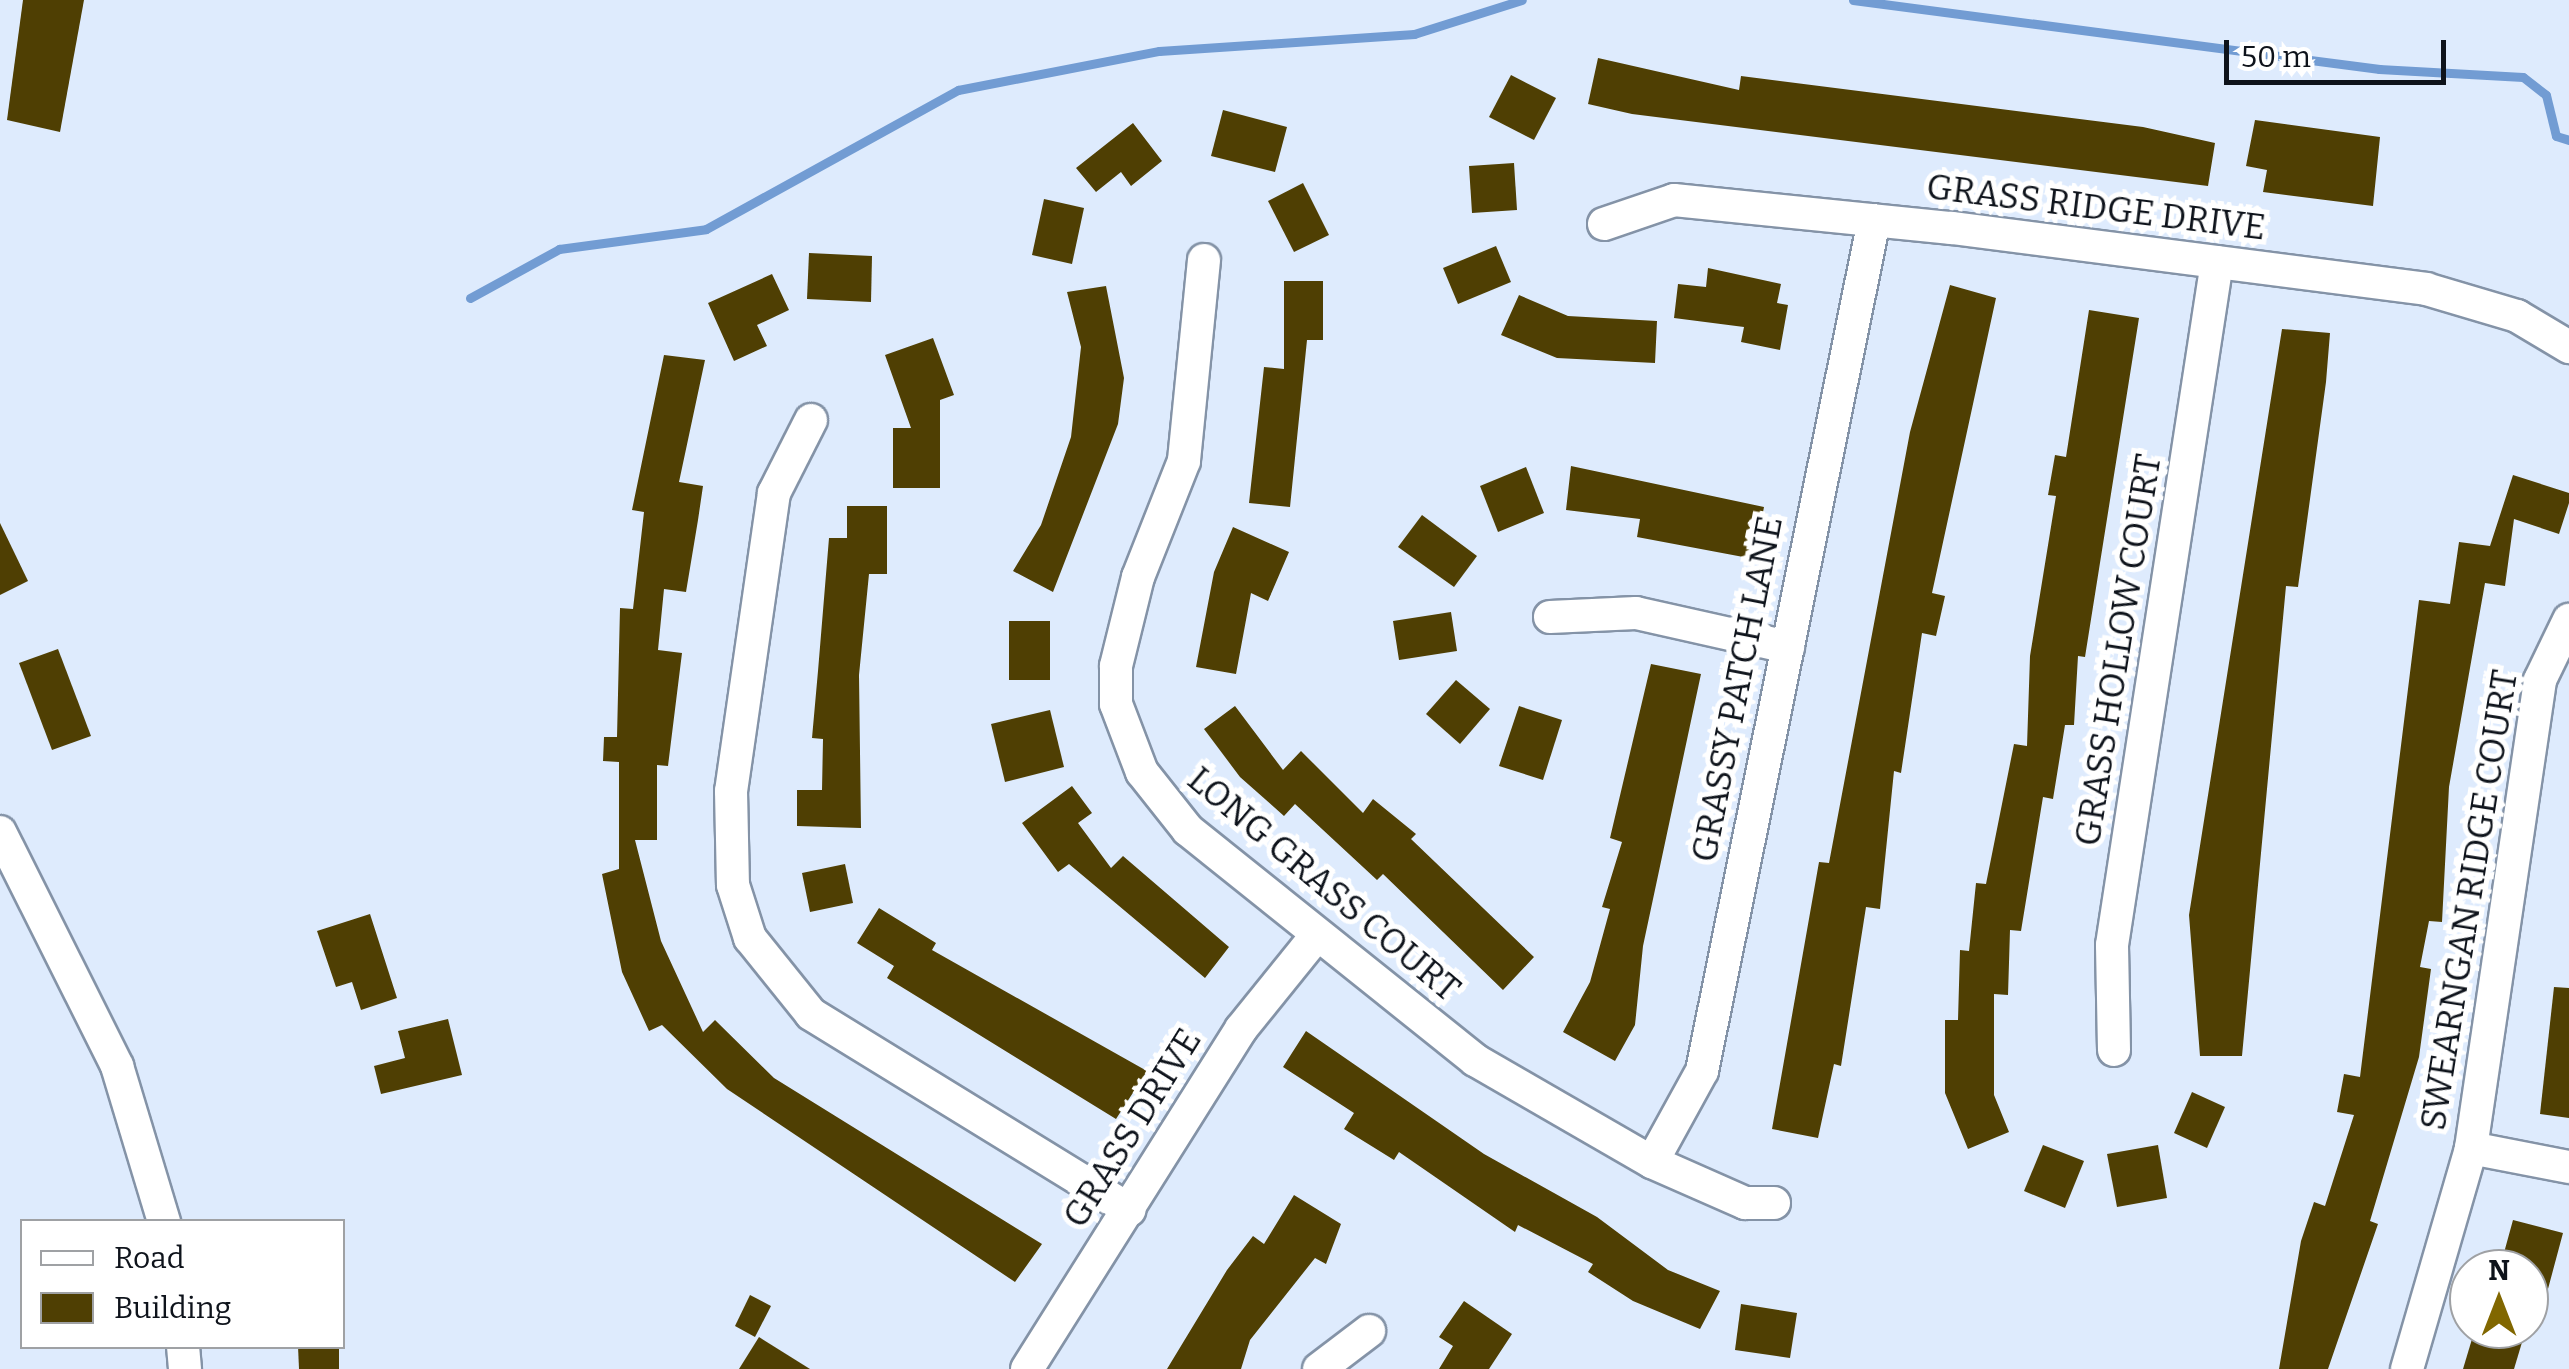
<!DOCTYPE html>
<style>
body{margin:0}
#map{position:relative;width:2569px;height:1369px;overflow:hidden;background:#deebfd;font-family:Bitter,serif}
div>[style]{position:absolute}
.stream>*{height:9px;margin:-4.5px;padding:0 4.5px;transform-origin:4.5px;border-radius:4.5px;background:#729cd3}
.building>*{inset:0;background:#4f3f03}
.roads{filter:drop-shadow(2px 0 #8493a7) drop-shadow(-2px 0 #8493a7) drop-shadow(0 2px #8493a7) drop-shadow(0 -2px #8493a7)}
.minor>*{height:32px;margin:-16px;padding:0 16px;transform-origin:16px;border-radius:16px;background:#fff}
span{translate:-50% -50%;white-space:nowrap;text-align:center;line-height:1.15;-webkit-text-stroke:10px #fff;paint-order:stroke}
.street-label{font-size:35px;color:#0e131b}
.legend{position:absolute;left:20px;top:1219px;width:325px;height:130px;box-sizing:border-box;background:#fff;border:2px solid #9fa1a4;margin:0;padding:12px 18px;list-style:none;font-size:30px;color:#0e131b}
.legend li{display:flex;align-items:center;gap:20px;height:50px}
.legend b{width:50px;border:2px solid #9fa1a4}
.north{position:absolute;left:2449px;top:1249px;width:100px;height:100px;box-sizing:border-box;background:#fff;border:2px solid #9fa1a4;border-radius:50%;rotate:0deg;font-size:28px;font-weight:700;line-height:40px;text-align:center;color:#0e131b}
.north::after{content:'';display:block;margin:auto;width:35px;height:45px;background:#816700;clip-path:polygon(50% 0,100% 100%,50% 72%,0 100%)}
.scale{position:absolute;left:2224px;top:40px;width:222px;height:45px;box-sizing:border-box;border:5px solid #0e131b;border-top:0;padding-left:12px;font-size:30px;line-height:35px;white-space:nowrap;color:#0e131b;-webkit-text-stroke:8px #fff;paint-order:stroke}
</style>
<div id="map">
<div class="stream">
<div style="left:1853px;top:0;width:531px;rotate:7.47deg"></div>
<div style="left:2379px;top:69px;width:144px;rotate:3.2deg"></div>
<div style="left:2523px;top:77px;width:29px;rotate:38deg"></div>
<div style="left:2546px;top:95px;width:42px;rotate:76.3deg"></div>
<div style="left:2556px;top:136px;width:14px;rotate:17deg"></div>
<div style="left:470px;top:298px;width:102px;rotate:-28.8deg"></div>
<div style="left:559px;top:249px;width:148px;rotate:-7.7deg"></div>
<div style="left:706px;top:229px;width:288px;rotate:-28.9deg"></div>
<div style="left:958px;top:90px;width:205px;rotate:-11deg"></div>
<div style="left:1159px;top:51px;width:256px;rotate:-3.8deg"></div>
<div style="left:1414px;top:34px;width:113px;rotate:-17.5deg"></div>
</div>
<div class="building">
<div style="clip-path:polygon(23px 0,84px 0,60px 132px,7px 120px)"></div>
<div style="clip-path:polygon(1598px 58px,1739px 90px,1741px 76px,2143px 127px,2215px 143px,2208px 186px,1632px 114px,1588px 104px)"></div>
<div style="clip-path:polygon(1511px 75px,1556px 98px,1534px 140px,1489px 117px)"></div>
<div style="clip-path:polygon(1223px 110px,1287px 127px,1275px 172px,1211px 156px)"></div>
<div style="clip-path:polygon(2255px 120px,2380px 137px,2373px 206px,2263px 192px,2267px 170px,2246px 166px)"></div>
<div style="clip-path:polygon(1133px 123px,1162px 161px,1131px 186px,1121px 172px,1096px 192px,1076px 168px)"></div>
<div style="clip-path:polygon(1514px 163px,1517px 210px,1472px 213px,1469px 166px)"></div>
<div style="clip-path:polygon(1303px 183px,1329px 235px,1294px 252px,1268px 201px)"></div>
<div style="clip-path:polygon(1044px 199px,1084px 208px,1072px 264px,1032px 255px)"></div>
<div style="clip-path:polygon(1496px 246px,1511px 282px,1458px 304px,1443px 268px)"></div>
<div style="clip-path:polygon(809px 253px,872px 256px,871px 302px,807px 299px)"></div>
<div style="clip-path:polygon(1708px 268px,1781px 284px,1777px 303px,1788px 305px,1780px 350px,1741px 342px,1744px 327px,1674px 318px,1678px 284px,1706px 287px)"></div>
<div style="clip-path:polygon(772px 274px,789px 310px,757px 325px,767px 346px,734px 361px,708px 303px)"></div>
<div style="clip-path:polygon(1284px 281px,1323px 281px,1323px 340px,1307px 340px,1290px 507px,1249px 503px,1264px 367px,1284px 369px)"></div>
<div style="clip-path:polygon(1950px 285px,1996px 298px,1932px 593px,1945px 596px,1936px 636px,1922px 633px,1901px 773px,1894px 771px,1880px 909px,1866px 907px,1841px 1066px,1834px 1064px,1818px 1138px,1772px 1129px,1819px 862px,1829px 863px,1910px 432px)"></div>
<div style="clip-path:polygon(1106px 286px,1124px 378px,1118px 424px,1053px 592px,1013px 571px,1041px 525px,1071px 437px,1081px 347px,1067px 292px)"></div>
<div style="clip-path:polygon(1519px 295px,1568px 316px,1657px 321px,1655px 363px,1557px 358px,1501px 335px)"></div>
<div style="clip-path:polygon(2089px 310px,2139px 318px,2085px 657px,2078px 656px,2074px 725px,2065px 725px,2053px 799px,2043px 797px,2021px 931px,2010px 930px,2008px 995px,1994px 994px,1994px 1095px,2009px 1132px,1968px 1149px,1945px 1093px,1945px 1020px,1958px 1020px,1960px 950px,1969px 951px,1976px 883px,1986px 884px,2014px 744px,2027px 746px,2030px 656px,2056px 496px,2048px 495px,2055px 455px,2066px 457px)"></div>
<div style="clip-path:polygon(2282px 329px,2330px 333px,2326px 382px,2298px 587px,2286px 586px,2242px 1056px,2200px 1056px,2189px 915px)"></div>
<div style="clip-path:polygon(933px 338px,954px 395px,940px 400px,940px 488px,893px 488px,893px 428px,911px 428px,885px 355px)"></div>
<div style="clip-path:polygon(664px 355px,705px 360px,679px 482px,703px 486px,698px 520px,686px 592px,664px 589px,658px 650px,682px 653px,668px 766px,657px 765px,657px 840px,635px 840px,661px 941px,703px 1032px,715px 1020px,774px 1078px,1042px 1244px,1015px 1282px,727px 1089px,662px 1025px,649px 1031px,622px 972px,602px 874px,619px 869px,619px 762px,603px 761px,604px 737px,617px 737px,620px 608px,633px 609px,644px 512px,632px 510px)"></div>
<div style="clip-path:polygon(1571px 466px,1764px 507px,1754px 559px,1637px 537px,1640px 519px,1566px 510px)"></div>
<div style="clip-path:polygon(1526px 467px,1544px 513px,1498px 532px,1480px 486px)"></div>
<div style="clip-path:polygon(2513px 475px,2569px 493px,2569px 503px,2559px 534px,2514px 519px,2505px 586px,2485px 583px,2449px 787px,2442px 922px,2429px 921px,2420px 967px,2431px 969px,2419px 1057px,2370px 1221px,2378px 1224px,2328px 1369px,2279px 1369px,2301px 1241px,2314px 1202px,2325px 1206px,2354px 1115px,2337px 1112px,2344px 1074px,2360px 1077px,2419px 600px,2450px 604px,2459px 542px,2490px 546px)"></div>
<div style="clip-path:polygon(847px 506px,887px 506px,887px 574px,869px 574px,859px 675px,861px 828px,797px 826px,797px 790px,822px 790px,823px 739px,812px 738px,818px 671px,829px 538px,847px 538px)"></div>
<div style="clip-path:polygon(1422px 515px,1477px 556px,1454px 587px,1398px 547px)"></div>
<div style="clip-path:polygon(0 523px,28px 581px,0 595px)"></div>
<div style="clip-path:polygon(1233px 527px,1289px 552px,1268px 601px,1251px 593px,1236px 674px,1196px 667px,1214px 572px)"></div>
<div style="clip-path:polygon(1451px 612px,1457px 651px,1399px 660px,1393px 621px)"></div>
<div style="clip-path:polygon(1009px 621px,1050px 621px,1050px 680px,1009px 680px)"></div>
<div style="clip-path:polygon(58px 649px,91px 736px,52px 750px,19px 663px)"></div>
<div style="clip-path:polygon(1651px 664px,1701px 674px,1643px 946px,1635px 1025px,1615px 1061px,1563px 1032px,1590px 982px,1610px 909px,1602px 907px,1622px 842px,1610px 838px)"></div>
<div style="clip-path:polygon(1456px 680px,1490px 709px,1460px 744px,1426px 714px)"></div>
<div style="clip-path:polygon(1235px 706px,1283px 770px,1301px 751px,1363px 813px,1373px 799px,1416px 834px,1411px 839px,1534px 957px,1503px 990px,1383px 874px,1377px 880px,1295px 804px,1284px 816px,1240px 777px,1204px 729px)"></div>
<div style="clip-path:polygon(1519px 706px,1562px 720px,1543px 780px,1499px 766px)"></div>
<div style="clip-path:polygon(1050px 710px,1064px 767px,1005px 782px,991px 724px)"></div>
<div style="clip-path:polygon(1072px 786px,1092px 813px,1078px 823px,1111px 868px,1123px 856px,1229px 947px,1205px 978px,1069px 864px,1058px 872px,1022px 823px)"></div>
<div style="clip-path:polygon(845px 864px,853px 903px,810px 912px,802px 873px)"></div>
<div style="clip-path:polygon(879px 908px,936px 943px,932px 950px,1147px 1071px,1116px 1119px,887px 978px,894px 966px,857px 943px)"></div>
<div style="clip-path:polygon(370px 914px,397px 998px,361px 1010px,352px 982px,336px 987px,317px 931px)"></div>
<div style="clip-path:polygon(2554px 987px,2569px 988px,2569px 1118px,2540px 1114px)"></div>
<div style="clip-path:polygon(448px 1019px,462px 1075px,381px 1094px,374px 1066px,405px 1058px,398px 1031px)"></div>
<div style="clip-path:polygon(1306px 1031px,1484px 1154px,1597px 1217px,1668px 1270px,1720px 1291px,1700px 1329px,1633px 1301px,1588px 1272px,1593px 1264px,1518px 1225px,1515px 1232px,1399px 1152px,1394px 1160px,1344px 1129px,1354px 1113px,1283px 1067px)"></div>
<div style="clip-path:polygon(2192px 1092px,2225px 1107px,2207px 1148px,2174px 1133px)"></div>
<div style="clip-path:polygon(2043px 1145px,2084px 1161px,2065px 1208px,2024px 1191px)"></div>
<div style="clip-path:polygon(2158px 1145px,2167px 1198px,2117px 1207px,2107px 1154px)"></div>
<div style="clip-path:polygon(1294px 1195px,1341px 1224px,1326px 1264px,1315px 1258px,1250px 1340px,1241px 1369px,1167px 1369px,1227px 1270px,1253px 1236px,1264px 1244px)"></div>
<div style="clip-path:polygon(2513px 1220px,2563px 1233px,2537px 1330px,2529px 1329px,2529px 1267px,2502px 1260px)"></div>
<div style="clip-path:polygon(750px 1295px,771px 1306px,755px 1337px,735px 1326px)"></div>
<div style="clip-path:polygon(1464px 1301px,1512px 1334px,1489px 1369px,1439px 1369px,1453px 1346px,1439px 1337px)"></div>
<div style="clip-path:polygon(1741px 1304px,1797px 1313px,1790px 1358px,1735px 1350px)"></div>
<div style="clip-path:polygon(2475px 1329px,2526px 1329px,2514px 1369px,2463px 1369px)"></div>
<div style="clip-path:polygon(759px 1337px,810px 1369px,739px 1369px)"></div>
<div style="clip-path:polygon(298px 1346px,339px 1346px,339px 1369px,299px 1369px)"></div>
</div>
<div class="roads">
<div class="minor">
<div style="left:1604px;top:224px;width:74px;rotate:-18.9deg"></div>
<div style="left:1674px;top:200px;width:279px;rotate:5.8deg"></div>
<div style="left:1952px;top:228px;width:478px;rotate:7.3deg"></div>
<div style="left:2426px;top:289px;width:95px;rotate:16.5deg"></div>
<div style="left:2517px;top:316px;width:61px;rotate:30.8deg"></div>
<div style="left:1204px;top:260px;width:202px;rotate:95.7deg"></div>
<div style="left:1184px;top:461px;width:125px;rotate:111.6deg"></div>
<div style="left:1138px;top:577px;width:92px;rotate:103.9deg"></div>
<div style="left:1116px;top:666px;width:38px;rotate:90deg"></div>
<div style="left:1116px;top:704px;width:73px;rotate:69.1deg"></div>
<div style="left:1142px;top:772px;width:74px;rotate:51.6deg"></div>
<div style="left:1188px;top:830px;width:368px;rotate:38.7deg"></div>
<div style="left:1475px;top:1060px;width:204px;rotate:30deg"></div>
<div style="left:1652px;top:1162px;width:102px;rotate:23.8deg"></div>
<div style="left:1745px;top:1203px;width:29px"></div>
<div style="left:811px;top:420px;width:82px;rotate:116.9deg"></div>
<div style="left:774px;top:493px;width:301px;rotate:98.2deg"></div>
<div style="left:731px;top:791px;width:94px;rotate:88.8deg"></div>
<div style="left:733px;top:885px;width:56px;rotate:72.2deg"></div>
<div style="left:750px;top:938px;width:97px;rotate:51.2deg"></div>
<div style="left:811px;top:1014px;width:374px;rotate:31.6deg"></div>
<div style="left:1550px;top:617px;width:86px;rotate:-2.7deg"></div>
<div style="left:1636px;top:613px;width:156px;rotate:12.6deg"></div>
<div style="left:0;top:832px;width:262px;rotate:63.4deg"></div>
<div style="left:117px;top:1066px;width:163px;rotate:73.2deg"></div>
<div style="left:2114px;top:1050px;width:105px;rotate:-91.1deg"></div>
<div style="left:2112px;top:945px;width:691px;rotate:-81.26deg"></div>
<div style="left:2471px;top:1148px;width:100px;rotate:11deg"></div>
<div style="left:1652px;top:1162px;width:104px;rotate:-61.2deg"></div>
<div style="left:1702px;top:1071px;width:868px;rotate:-78.57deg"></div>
<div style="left:183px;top:1346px;width:23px;rotate:85deg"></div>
<div style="left:1027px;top:1369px;width:402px;rotate:-57.8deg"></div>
<div style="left:1241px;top:1029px;width:119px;rotate:-51.1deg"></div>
<div style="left:1319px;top:1369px;width:63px;rotate:-37.2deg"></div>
<div style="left:2407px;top:1369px;width:230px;rotate:-73.8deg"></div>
<div style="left:2471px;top:1148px;width:473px;rotate:-81.6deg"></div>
<div style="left:2540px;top:680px;width:67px;rotate:-64.2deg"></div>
</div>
</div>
<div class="street-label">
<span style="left:2096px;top:207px;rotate:7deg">GRASS RIDGE DRIVE</span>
<span style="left:2118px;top:650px;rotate:-81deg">GRASS HOLLOW COURT</span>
<span style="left:1737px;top:689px;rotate:-79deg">GRASSY PATCH LANE</span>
<span style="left:1324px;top:884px;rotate:40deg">LONG GRASS COURT</span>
<span style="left:2469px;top:900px;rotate:-81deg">SWEARNGAN RIDGE COURT</span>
<span style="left:1132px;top:1128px;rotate:-58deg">GRASS DRIVE</span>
</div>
<ul class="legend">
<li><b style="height:12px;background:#fff"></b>Road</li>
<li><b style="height:28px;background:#4f3f03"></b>Building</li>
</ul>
<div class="north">N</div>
<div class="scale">50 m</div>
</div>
